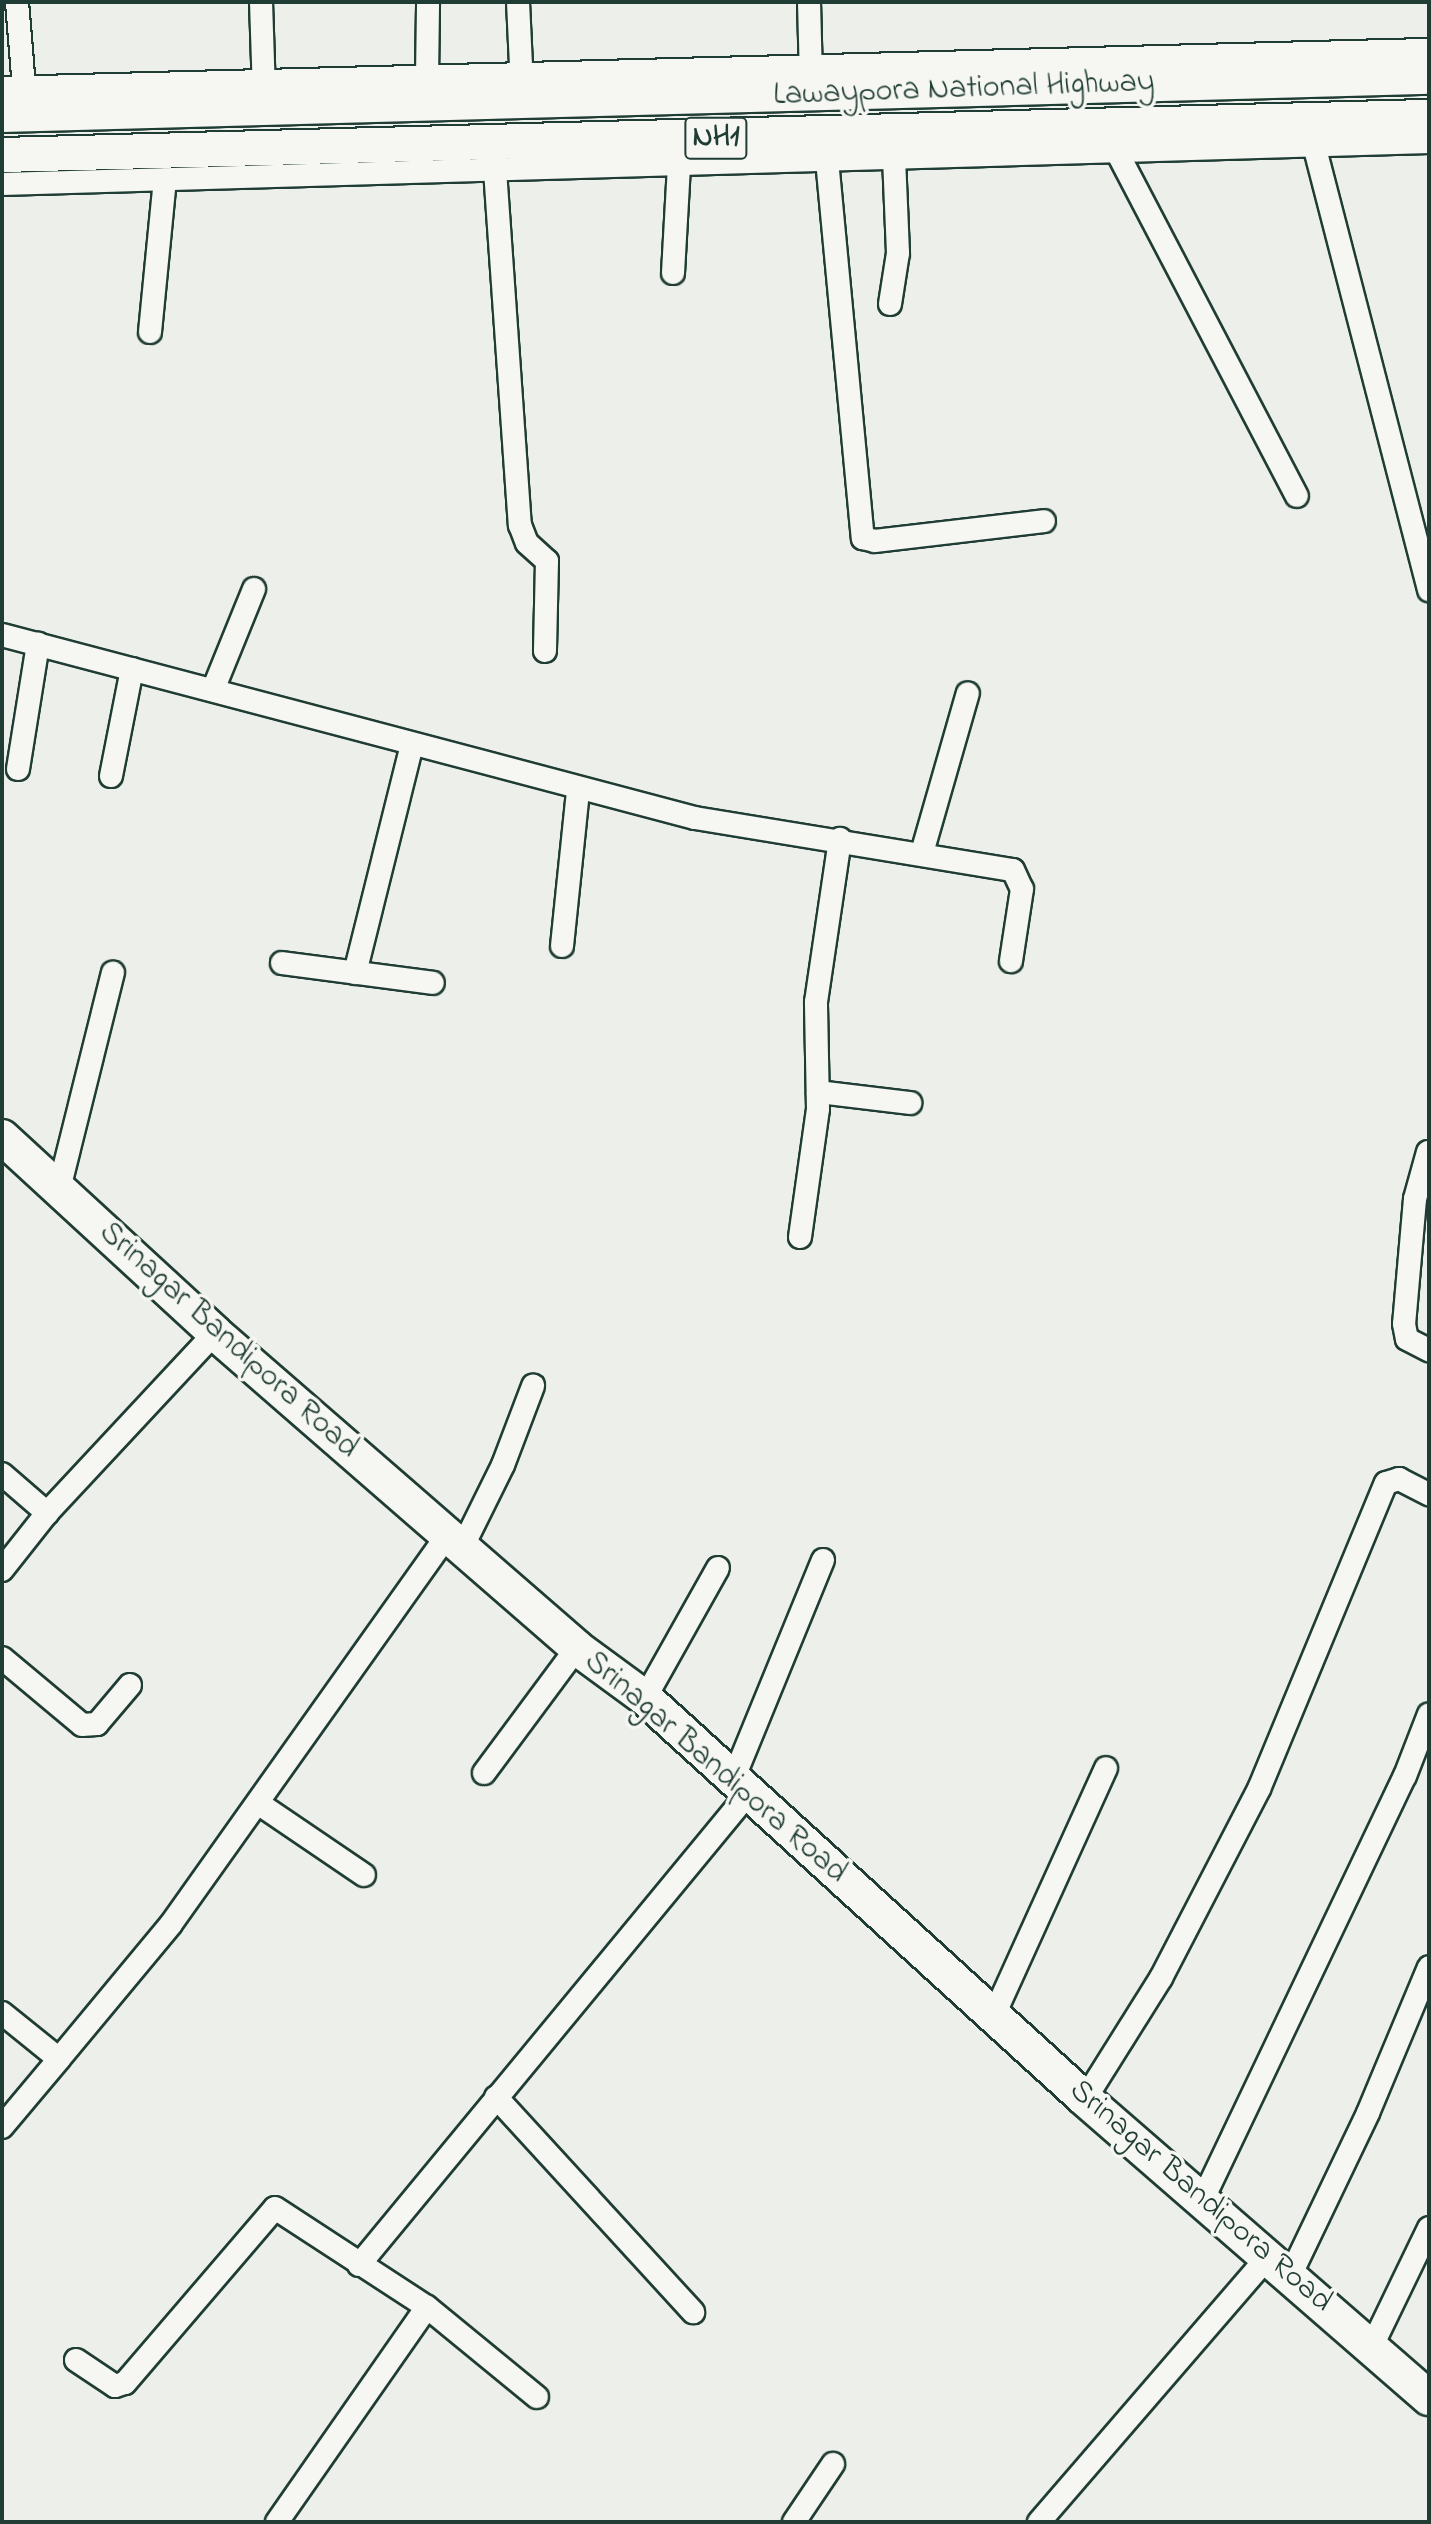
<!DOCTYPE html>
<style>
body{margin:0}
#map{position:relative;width:1431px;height:2524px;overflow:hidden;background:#edefea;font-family:"Indie Flower",sans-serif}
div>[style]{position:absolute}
.roads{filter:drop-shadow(2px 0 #1f3d34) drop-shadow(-2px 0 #1f3d34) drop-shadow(0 2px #1f3d34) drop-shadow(0 -2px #1f3d34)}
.minor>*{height:22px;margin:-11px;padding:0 11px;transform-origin:11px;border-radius:11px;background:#f6f6f2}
.highway>*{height:34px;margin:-17px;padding:0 17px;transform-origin:17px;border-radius:17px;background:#f6f6f2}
span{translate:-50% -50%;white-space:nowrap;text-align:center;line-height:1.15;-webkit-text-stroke:7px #f6f6f2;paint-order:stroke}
.shield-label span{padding:2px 6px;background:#f6f6f2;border:2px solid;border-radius:6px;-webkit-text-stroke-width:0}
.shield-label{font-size:30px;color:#1f3d34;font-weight:700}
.street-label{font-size:32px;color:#1f3d34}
.frame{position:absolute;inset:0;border:4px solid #1f3d34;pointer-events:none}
</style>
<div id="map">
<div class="roads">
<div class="minor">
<div style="left:17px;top:2px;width:98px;rotate:85.3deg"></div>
<div style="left:261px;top:2px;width:91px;rotate:88.1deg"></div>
<div style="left:518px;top:2px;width:86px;rotate:87.3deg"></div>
<div style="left:809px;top:2px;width:79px;rotate:88.5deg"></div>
<div style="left:427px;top:78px;width:76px;rotate:-89.2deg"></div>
<div style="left:2px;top:88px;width:1428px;rotate:-1.53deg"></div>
<div style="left:1314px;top:145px;width:460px;rotate:75.5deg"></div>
<div style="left:1117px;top:152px;width:388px;rotate:62.4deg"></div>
<div style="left:827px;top:160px;width:380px;rotate:84.6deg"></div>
<div style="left:863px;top:538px;width:12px;rotate:14deg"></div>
<div style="left:875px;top:541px;width:170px;rotate:-6.7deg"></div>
<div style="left:495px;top:170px;width:356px;rotate:86deg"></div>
<div style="left:520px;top:525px;width:19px;rotate:69deg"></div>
<div style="left:527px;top:543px;width:27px;rotate:42deg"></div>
<div style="left:547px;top:561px;width:90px;rotate:91.3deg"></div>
<div style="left:2px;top:184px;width:1428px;rotate:-1.69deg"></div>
<div style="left:673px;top:273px;width:108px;rotate:-86.8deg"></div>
<div style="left:890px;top:304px;width:52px;rotate:-81.1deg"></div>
<div style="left:898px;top:253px;width:94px;rotate:-92.4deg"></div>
<div style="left:150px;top:332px;width:153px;rotate:-84.4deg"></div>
<div style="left:2px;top:635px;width:717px;rotate:14.79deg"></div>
<div style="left:695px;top:818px;width:322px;rotate:9.3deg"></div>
<div style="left:1013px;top:870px;width:21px;rotate:65deg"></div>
<div style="left:1022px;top:889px;width:73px;rotate:98.7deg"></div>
<div style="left:213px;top:690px;width:109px;rotate:-67.9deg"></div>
<div style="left:18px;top:769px;width:127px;rotate:-80.9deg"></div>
<div style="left:111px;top:776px;width:109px;rotate:-78.9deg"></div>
<div style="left:922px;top:853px;width:166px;rotate:-74deg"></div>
<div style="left:562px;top:946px;width:157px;rotate:-84.1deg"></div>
<div style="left:282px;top:963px;width:152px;rotate:7.5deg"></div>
<div style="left:355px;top:973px;width:235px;rotate:-76deg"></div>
<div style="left:818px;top:1092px;width:93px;rotate:6.8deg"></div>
<div style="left:1428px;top:1152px;width:49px;rotate:105.5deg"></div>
<div style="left:1415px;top:1199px;width:125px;rotate:95deg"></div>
<div style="left:1404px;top:1324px;width:15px;rotate:79deg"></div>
<div style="left:1407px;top:1339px;width:25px;rotate:27deg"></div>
<div style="left:59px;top:1189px;width:223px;rotate:-76deg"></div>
<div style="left:800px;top:1237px;width:129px;rotate:-82deg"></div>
<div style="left:818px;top:1109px;width:107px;rotate:-91.1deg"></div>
<div style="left:816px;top:1002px;width:165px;rotate:-81.6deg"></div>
<div style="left:2px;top:1474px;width:60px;rotate:40.9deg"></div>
<div style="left:462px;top:1548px;width:93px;rotate:-63.7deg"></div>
<div style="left:503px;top:1465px;width:85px;rotate:-69.2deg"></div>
<div style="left:2px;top:1570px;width:73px;rotate:-51.7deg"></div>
<div style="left:47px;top:1513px;width:246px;rotate:-47deg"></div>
<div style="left:2px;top:1658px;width:104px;rotate:39.9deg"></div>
<div style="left:82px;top:1725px;width:15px;rotate:-4deg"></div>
<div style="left:97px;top:1724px;width:51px;rotate:-49.8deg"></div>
<div style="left:645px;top:1698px;width:149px;rotate:-60.7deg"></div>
<div style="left:484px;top:1773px;width:156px;rotate:-53.4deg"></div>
<div style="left:732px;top:1782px;width:240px;rotate:-67.7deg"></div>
<div style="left:258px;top:1803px;width:128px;rotate:34.2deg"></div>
<div style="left:2px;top:2013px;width:73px;rotate:38.9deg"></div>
<div style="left:59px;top:2059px;width:175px;rotate:-50.3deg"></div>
<div style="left:171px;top:1924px;width:477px;rotate:-54.6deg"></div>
<div style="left:994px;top:2015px;width:271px;rotate:-65.6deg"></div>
<div style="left:496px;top:2097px;width:292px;rotate:47.5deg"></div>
<div style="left:1085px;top:2099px;width:143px;rotate:-57.9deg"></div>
<div style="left:1161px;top:1978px;width:213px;rotate:-62.6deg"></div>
<div style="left:1259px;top:1789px;width:331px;rotate:-67.5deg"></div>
<div style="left:1386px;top:1483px;width:14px;rotate:-17deg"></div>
<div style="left:1399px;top:1479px;width:34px;rotate:27deg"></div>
<div style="left:2px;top:2127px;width:89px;rotate:-50deg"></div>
<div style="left:1202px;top:2201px;width:471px;rotate:-64.5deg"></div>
<div style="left:1405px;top:1776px;width:66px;rotate:-68.8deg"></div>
<div style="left:359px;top:2265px;width:609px;rotate:-50.46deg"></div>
<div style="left:1290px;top:2276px;width:181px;rotate:-64.4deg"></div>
<div style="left:1368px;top:2113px;width:158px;rotate:-67.3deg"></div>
<div style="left:1372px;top:2346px;width:131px;rotate:-64.2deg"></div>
<div style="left:76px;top:2360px;width:47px;rotate:33.7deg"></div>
<div style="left:115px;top:2386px;width:10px;rotate:-17deg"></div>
<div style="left:125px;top:2383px;width:230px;rotate:-49.4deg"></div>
<div style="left:275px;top:2208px;width:181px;rotate:33.1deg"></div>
<div style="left:427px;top:2307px;width:142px;rotate:39.3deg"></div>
<div style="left:277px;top:2522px;width:262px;rotate:-55.1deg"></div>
<div style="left:794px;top:2522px;width:70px;rotate:-56.1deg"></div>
<div style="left:1039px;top:2522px;width:350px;rotate:-49.2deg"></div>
</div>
<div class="highway">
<div style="left:2px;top:115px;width:1428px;rotate:-1.53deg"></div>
<div style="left:2px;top:155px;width:1428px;rotate:-1.53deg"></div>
<div style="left:2px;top:1137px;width:289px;rotate:42.6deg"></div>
<div style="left:215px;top:1333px;width:480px;rotate:41deg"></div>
<div style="left:577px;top:1648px;width:84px;rotate:36.3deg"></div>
<div style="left:645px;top:1698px;width:595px;rotate:42.34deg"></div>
<div style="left:1085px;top:2099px;width:456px;rotate:41deg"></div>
</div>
</div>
<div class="shield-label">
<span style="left:716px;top:138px">NH1</span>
</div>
<div class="street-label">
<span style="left:964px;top:90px;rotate:-2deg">Lawaypora National Highway</span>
<span style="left:228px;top:1341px;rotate:42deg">Srinagar Bandipora Road</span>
<span style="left:715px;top:1768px;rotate:41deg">Srinagar Bandipora Road</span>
<span style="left:1200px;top:2197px;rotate:41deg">Srinagar Bandipora Road</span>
</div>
<div class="frame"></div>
</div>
